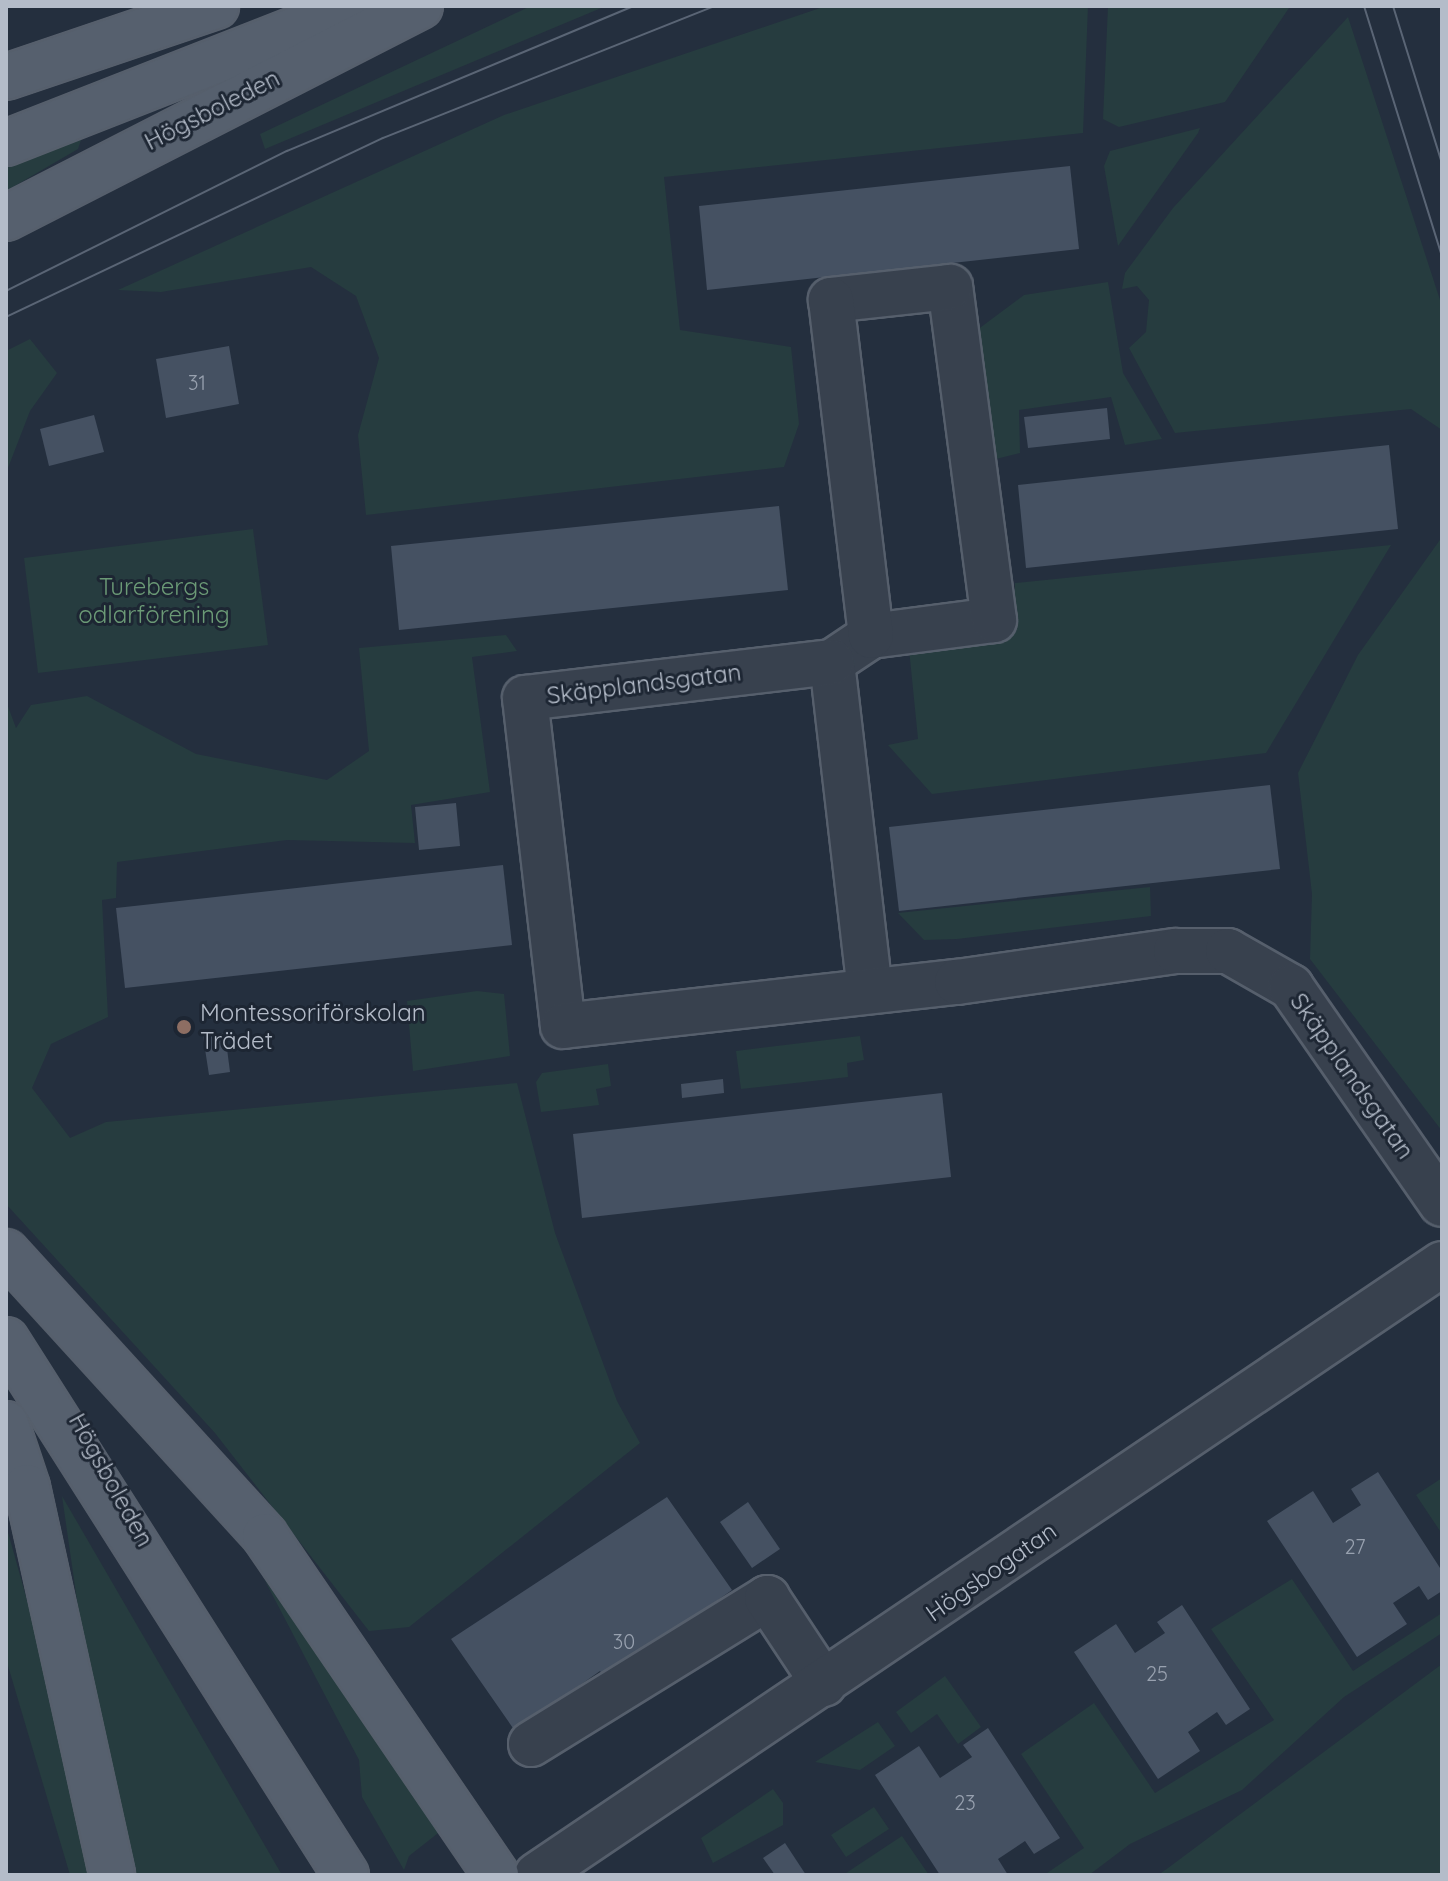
<!DOCTYPE html>
<meta charset="utf-8">
<style>
body{margin:0}
#map{position:relative;width:1448px;height:1881px;overflow:hidden;background:#242f3e;font-family:Quicksand,sans-serif}
div>[style]{position:absolute}
.green>*{inset:0;background:#263c3f}
.building>*{inset:0;background:#455162}
.roads{filter:drop-shadow(2px 0 #565f6c) drop-shadow(-2px 0 #565f6c) drop-shadow(0 2px #565f6c) drop-shadow(0 -2px #565f6c)}
.minor>*{height:44px;margin:-22px;padding:0 22px;transform-origin:22px;border-radius:22px;background:#38414e}
.major>*{height:44px;margin:-22px;padding:0 22px;transform-origin:22px;border-radius:22px;background:#56606e}
.tram>*{height:2px;margin:-1px;padding:0 1px;transform-origin:1px;border-radius:1px;background:#5a6575}
.dots>*{width:22px;height:22px;translate:-50% -50%;box-sizing:border-box;border:4px solid #1d2633;border-radius:50%}
span{translate:-50% -50%;white-space:nowrap;text-align:center;line-height:1.15;-webkit-text-stroke:6px #1d2633;paint-order:stroke}
.number-label{font-size:20px;color:#98a1af}
.number-label span{-webkit-text-stroke-width:0}
.street-label{font-size:24px;color:#b4bcc9}
.park-label{font-size:24px;color:#6b9a76}
.poi-label{font-size:24px;color:#b4bcc9}
.left{translate:0 -50%;text-align:left}
.frame{position:absolute;inset:0;border:8px solid #b4bcc9;pointer-events:none}
</style>
<div id="map">
<div class="green">
<div style="clip-path:polygon(531px 6px,606px 6px,265px 149px,260px 134px)"></div>
<div style="clip-path:polygon(826px 6px,1088px 6px,1083px 133px,664px 177px,680px 330px,791px 347px,799px 424px,784px 467px,366px 515px,358px 435px,379px 358px,356px 296px,311px 267px,161px 292px,118px 290px,504px 115px)"></div>
<div style="clip-path:polygon(1108px 6px,1285px 6px,1289px 8px,1225px 102px,1119px 127px,1103px 119px)"></div>
<div style="clip-path:polygon(1348px 17px,1442px 306px,1442px 430px,1411px 409px,1175px 433px,1129px 348px,1146px 332px,1149px 300px,1137px 286px,1122px 289px,1125px 273px,1173px 208px)"></div>
<div style="clip-path:polygon(1200px 128px,1198px 133px,1118px 246px,1104px 166px,1110px 151px)"></div>
<div style="clip-path:polygon(82px 137px,78px 149px,6px 191px,6px 167px)"></div>
<div style="clip-path:polygon(1108px 282px,1123px 373px,1162px 439px,1125px 445px,1111px 397px,1019px 410px,1020px 453px,992px 460px,973px 333px,1024px 295px)"></div>
<div style="clip-path:polygon(30px 339px,57px 373px,30px 411px,6px 473px,6px 351px)"></div>
<div style="clip-path:polygon(253px 529px,268px 645px,38px 673px,24px 558px)"></div>
<div style="clip-path:polygon(1442px 537px,1442px 1131px,1310px 959px,1312px 894px,1298px 773px,1358px 655px)"></div>
<div style="clip-path:polygon(1391px 545px,1266px 753px,932px 794px,888px 745px,918px 739px,909px 649px,1014px 623px,1015px 583px)"></div>
<div style="clip-path:polygon(506px 635px,517px 651px,472px 657px,490px 792px,411px 805px,415px 843px,287px 840px,117px 862px,116px 898px,102px 900px,108px 1017px,51px 1044px,32px 1088px,70px 1138px,106px 1122px,517px 1083px,555px 1233px,617px 1401px,640px 1443px,409px 1627px,369px 1631px,215px 1433px,6px 1204px,6px 701px,16px 728px,31px 705px,87px 696px,196px 754px,327px 780px,369px 751px,359px 648px)"></div>
<div style="clip-path:polygon(1150px 887px,1151px 916px,957px 939px,924px 940px,898px 913px)"></div>
<div style="clip-path:polygon(477px 991px,504px 994px,510px 1056px,413px 1071px,407px 1001px)"></div>
<div style="clip-path:polygon(860px 1036px,864px 1060px,847px 1063px,848px 1077px,741px 1089px,736px 1051px)"></div>
<div style="clip-path:polygon(608px 1064px,611px 1086px,596px 1089px,599px 1105px,541px 1112px,536px 1082px,542px 1073px)"></div>
<div style="clip-path:polygon(1442px 1478px,1442px 1534px,1416px 1495px)"></div>
<div style="clip-path:polygon(62px 1496px,282px 1875px,136px 1875px,102px 1775px)"></div>
<div style="clip-path:polygon(6px 1525px,47px 1672px,92px 1875px,70px 1875px,6px 1659px)"></div>
<div style="clip-path:polygon(264px 1579px,442px 1830px,409px 1856px,404px 1870px,362px 1797px,359px 1760px)"></div>
<div style="clip-path:polygon(1292px 1579px,1353px 1671px,1442px 1613px,1442px 1633px,1344px 1697px,1242px 1790px,1130px 1844px,1089px 1875px,1044px 1875px,1084px 1848px,1021px 1754px,1094px 1703px,1155px 1793px,1274px 1720px,1211px 1629px)"></div>
<div style="clip-path:polygon(1442px 1664px,1442px 1875px,1158px 1875px,1168px 1868px)"></div>
<div style="clip-path:polygon(945px 1676px,981px 1727px,958px 1744px,937px 1714px,911px 1733px,896px 1712px)"></div>
<div style="clip-path:polygon(878px 1722px,895px 1746px,860px 1770px,815px 1762px)"></div>
<div style="clip-path:polygon(773px 1789px,783px 1803px,783px 1825px,713px 1863px,701px 1838px)"></div>
<div style="clip-path:polygon(874px 1807px,889px 1829px,846px 1857px,831px 1835px)"></div>
<div style="clip-path:polygon(902px 1836px,929px 1875px,843px 1875px)"></div>
</div>
<div class="building">
<div style="clip-path:polygon(1070px 166px,1079px 249px,707px 290px,699px 206px)"></div>
<div style="clip-path:polygon(229px 346px,239px 404px,166px 418px,156px 359px)"></div>
<div style="clip-path:polygon(1107px 408px,1110px 439px,1028px 448px,1024px 417px)"></div>
<div style="clip-path:polygon(94px 415px,104px 452px,49px 466px,40px 429px)"></div>
<div style="clip-path:polygon(1389px 445px,1398px 529px,1026px 568px,1018px 485px)"></div>
<div style="clip-path:polygon(779px 506px,788px 590px,399px 630px,391px 546px)"></div>
<div style="clip-path:polygon(1270px 785px,1280px 869px,899px 911px,889px 827px)"></div>
<div style="clip-path:polygon(456px 803px,460px 846px,419px 850px,415px 807px)"></div>
<div style="clip-path:polygon(503px 865px,512px 945px,125px 988px,116px 908px)"></div>
<div style="clip-path:polygon(225px 1033px,230px 1072px,209px 1075px,203px 1036px)"></div>
<div style="clip-path:polygon(723px 1079px,724px 1093px,682px 1098px,681px 1084px)"></div>
<div style="clip-path:polygon(942px 1093px,951px 1177px,582px 1218px,573px 1134px)"></div>
<div style="clip-path:polygon(1378px 1472px,1442px 1571px,1442px 1591px,1428px 1600px,1419px 1586px,1393px 1603px,1407px 1624px,1357px 1657px,1267px 1521px,1313px 1491px,1333px 1523px,1361px 1505px,1351px 1489px)"></div>
<div style="clip-path:polygon(667px 1497px,732px 1590px,606px 1679px,600px 1671px,515px 1731px,451px 1639px)"></div>
<div style="clip-path:polygon(748px 1502px,780px 1549px,752px 1568px,720px 1522px)"></div>
<div style="clip-path:polygon(1182px 1605px,1250px 1709px,1226px 1725px,1217px 1712px,1188px 1732px,1200px 1751px,1158px 1779px,1074px 1652px,1116px 1624px,1135px 1653px,1165px 1633px,1157px 1622px)"></div>
<div style="clip-path:polygon(988px 1728px,1060px 1838px,1034px 1854px,1025px 1841px,998px 1859px,1008px 1875px,940px 1875px,875px 1775px,919px 1746px,940px 1778px,972px 1757px,963px 1745px)"></div>
<div style="clip-path:polygon(785px 1843px,806px 1875px,775px 1875px,763px 1858px)"></div>
</div>
<div class="roads">
<div class="minor">
<div style="left:832px;top:662px;width:47px;rotate:-33.7deg"></div>
<div style="left:871px;top:636px;width:124px;rotate:-7.4deg"></div>
<div style="left:994px;top:620px;width:336px;rotate:-97.5deg"></div>
<div style="left:950px;top:287px;width:120px;rotate:173.8deg"></div>
<div style="left:831px;top:300px;width:338px;rotate:83.2deg"></div>
<div style="left:870px;top:991px;width:331px;rotate:-96.6deg"></div>
<div style="left:832px;top:662px;width:309px;rotate:173.3deg"></div>
<div style="left:525px;top:698px;width:330px;rotate:83.4deg"></div>
<div style="left:563px;top:1026px;width:396px;rotate:-6.4deg"></div>
<div style="left:957px;top:982px;width:221px;rotate:-8.1deg"></div>
<div style="left:1176px;top:951px;width:52px"></div>
<div style="left:1228px;top:951px;width:73px;rotate:29.7deg"></div>
<div style="left:1291px;top:987px;width:264px;rotate:55.2deg"></div>
<div style="left:531px;top:1744px;width:278px;rotate:-31.7deg"></div>
<div style="left:767px;top:1598px;width:103px;rotate:56.5deg"></div>
<div style="left:537px;top:1875px;width:1092px;rotate:-34.02deg"></div>
</div>
<div class="major">
<div style="left:6px;top:77px;width:222px;rotate:-18.7deg"></div>
<div style="left:6px;top:143px;width:376px;rotate:-21.4deg"></div>
<div style="left:6px;top:218px;width:465px;rotate:-27.1deg"></div>
<div style="left:6px;top:1252px;width:384px;rotate:47.6deg"></div>
<div style="left:265px;top:1536px;width:410px;rotate:55.7deg"></div>
<div style="left:6px;top:1340px;width:634px;rotate:57.56deg"></div>
<div style="left:6px;top:1424px;width:66px;rotate:71.6deg"></div>
<div style="left:27px;top:1487px;width:397px;rotate:77.6deg"></div>
</div>
</div>
<div class="tram">
<div style="left:1364px;top:6px;width:262px;rotate:72.7deg"></div>
<div style="left:1393px;top:6px;width:164px;rotate:72.7deg"></div>
<div style="left:6px;top:291px;width:314px;rotate:-26.5deg"></div>
<div style="left:287px;top:151px;width:376px;rotate:-22.7deg"></div>
<div style="left:6px;top:317px;width:417px;rotate:-25.4deg"></div>
<div style="left:383px;top:138px;width:357px;rotate:-21.7deg"></div>
</div>
<div class="dots">
<div style="left:184px;top:1027px;background:#8d6e63"></div>
</div>
<div class="number-label">
<span style="left:197px;top:382px">31</span>
<span style="left:1355px;top:1546px">27</span>
<span style="left:624px;top:1641px">30</span>
<span style="left:1157px;top:1673px">25</span>
<span style="left:965px;top:1802px">23</span>
</div>
<div class="street-label">
<span style="left:212px;top:110px;rotate:-27deg">Högsboleden</span>
<span style="left:644px;top:684px;rotate:-7deg">Skäpplandsgatan</span>
<span style="left:1352px;top:1076px;rotate:55deg">Skäpplandsgatan</span>
<span style="left:111px;top:1480px;rotate:61deg">Högsboleden</span>
<span style="left:991px;top:1572px;rotate:-35deg">Högsbogatan</span>
</div>
<div class="park-label">
<span style="left:154px;top:601px">Turebergs<br>odlarförening</span>
</div>
<div class="poi-label">
<span class="left" style="left:200px;top:1027px">Montessoriförskolan<br>Trädet</span>
</div>
<div class="frame"></div>
</div>
